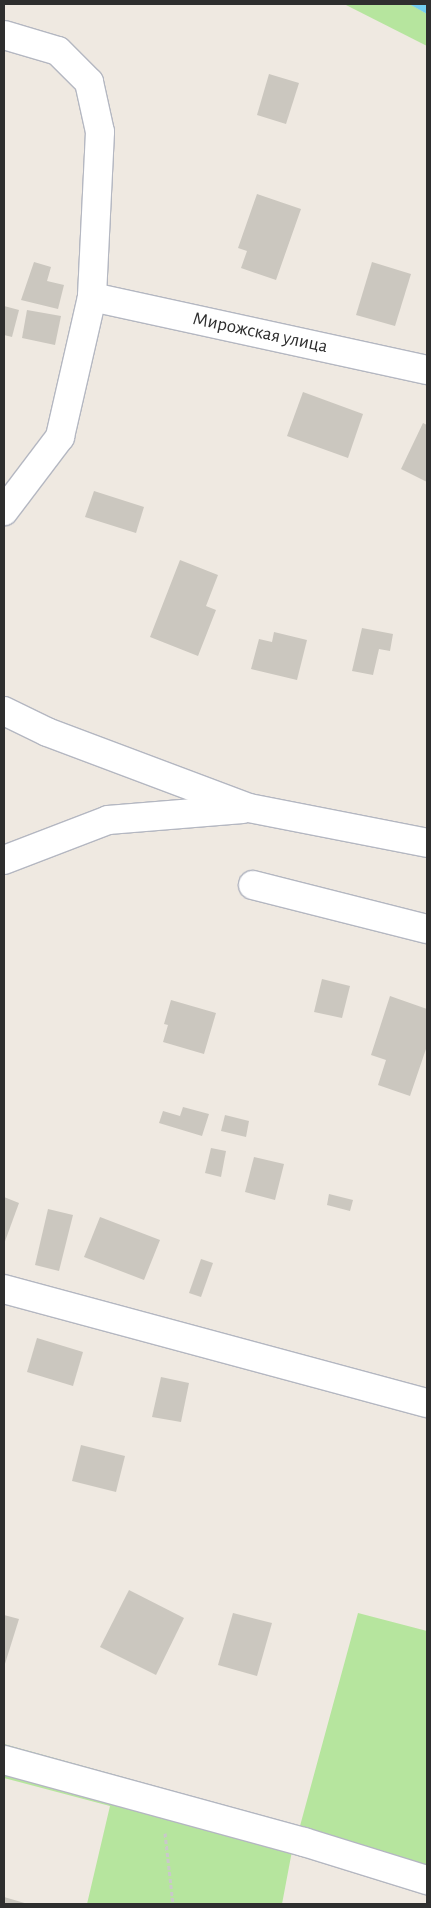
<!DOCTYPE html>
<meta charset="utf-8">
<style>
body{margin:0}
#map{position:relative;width:431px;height:1908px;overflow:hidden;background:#efe9e1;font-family:"Alegreya Sans",sans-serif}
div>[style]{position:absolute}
.green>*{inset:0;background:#b6e59e}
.water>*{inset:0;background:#75cff0}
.building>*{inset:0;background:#cbc7bf}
.path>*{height:3px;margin-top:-1.5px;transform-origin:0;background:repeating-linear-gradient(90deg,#c9c9c9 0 4px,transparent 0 6.5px)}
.roads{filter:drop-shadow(1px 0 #b4b7c1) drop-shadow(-1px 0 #b4b7c1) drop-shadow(0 1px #b4b7c1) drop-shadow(0 -1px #b4b7c1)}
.minor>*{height:28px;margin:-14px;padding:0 14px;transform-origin:14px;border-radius:14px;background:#fff}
span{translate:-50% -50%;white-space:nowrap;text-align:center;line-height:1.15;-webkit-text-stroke:5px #fff;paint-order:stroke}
.street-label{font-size:19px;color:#2e2e2e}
.frame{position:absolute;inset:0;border:5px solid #2e2e2e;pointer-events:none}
</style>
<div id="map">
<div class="green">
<div style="clip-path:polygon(344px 4px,410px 4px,427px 14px,427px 46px)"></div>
<div style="clip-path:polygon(358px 1613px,427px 1631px,427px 1890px,292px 1851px,282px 1904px,87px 1904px,110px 1806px,4px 1778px,4px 1744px,300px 1826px)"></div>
</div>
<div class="water">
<div style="clip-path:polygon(410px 4px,427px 4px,427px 14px,411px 5px)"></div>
</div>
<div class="building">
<div style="clip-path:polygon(269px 74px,299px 83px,286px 124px,257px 115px)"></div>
<div style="clip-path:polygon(257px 194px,301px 209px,276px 280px,241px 268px,247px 251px,238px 248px)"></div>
<div style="clip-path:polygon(34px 262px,51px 267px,47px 281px,64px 285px,58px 309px,21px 300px)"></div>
<div style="clip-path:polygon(372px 262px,411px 274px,395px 326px,356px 315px)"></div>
<div style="clip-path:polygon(4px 306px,19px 310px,12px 337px,4px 335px)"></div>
<div style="clip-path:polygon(27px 310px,61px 316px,55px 345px,22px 338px)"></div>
<div style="clip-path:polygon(303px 392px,363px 414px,348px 458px,287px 436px)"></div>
<div style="clip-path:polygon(423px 423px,427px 425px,427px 482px,401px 469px)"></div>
<div style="clip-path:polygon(94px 491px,144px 507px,136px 533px,85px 517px)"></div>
<div style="clip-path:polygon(180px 560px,218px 575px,206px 606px,216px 610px,198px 656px,150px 637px)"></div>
<div style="clip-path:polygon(362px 628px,393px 634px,390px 651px,379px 649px,373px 675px,352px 671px)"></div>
<div style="clip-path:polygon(274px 632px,307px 640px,297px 680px,251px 669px,259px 639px,272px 642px)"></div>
<div style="clip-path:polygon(322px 979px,350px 986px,342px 1018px,314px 1012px)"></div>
<div style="clip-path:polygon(390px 996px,427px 1009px,427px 1046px,410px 1096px,378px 1085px,386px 1060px,371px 1055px)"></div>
<div style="clip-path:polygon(171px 1000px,216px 1013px,204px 1054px,163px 1042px,168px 1025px,164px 1024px)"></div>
<div style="clip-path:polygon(183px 1107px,209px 1114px,202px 1136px,159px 1123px,163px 1111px,180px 1116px)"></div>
<div style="clip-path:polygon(225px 1115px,249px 1121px,246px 1137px,221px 1131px)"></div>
<div style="clip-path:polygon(211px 1148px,226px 1151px,221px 1177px,205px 1173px)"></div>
<div style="clip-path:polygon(254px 1157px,284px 1164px,275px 1200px,245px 1192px)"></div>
<div style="clip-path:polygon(329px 1194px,353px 1200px,350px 1211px,327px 1205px)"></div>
<div style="clip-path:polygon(4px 1197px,19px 1203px,4px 1244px)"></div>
<div style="clip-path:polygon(48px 1209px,73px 1215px,59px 1271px,35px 1265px)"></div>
<div style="clip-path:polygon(100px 1217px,160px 1240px,144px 1280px,84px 1257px)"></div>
<div style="clip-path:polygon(201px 1259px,213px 1263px,201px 1297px,189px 1293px)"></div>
<div style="clip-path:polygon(37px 1338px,83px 1352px,73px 1386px,27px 1372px)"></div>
<div style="clip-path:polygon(161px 1377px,189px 1383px,181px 1422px,152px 1417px)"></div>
<div style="clip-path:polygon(81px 1445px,125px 1456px,116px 1492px,72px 1481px)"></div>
<div style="clip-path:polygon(129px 1590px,184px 1618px,156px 1675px,100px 1647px)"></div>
<div style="clip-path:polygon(233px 1613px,272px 1623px,257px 1676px,218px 1665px)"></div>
<div style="clip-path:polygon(4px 1615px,19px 1619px,4px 1667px)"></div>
<div style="clip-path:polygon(4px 1897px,28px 1904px,4px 1904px)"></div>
</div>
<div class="path">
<div style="left:165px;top:1833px;width:71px;rotate:83.6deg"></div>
</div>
<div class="roads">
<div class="minor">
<div style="left:4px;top:35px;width:56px;rotate:16.5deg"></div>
<div style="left:58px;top:51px;width:44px;rotate:45deg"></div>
<div style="left:89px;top:82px;width:51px;rotate:77.6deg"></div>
<div style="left:100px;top:132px;width:165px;rotate:92.8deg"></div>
<div style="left:92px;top:297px;width:144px;rotate:102.9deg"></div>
<div style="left:60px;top:437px;width:93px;rotate:127.1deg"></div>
<div style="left:92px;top:297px;width:343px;rotate:12.3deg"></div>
<div style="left:4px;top:711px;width:48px;rotate:26deg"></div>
<div style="left:47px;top:732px;width:216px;rotate:20.6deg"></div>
<div style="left:249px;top:808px;width:181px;rotate:11.1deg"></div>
<div style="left:4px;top:860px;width:111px;rotate:-21deg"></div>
<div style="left:108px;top:820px;width:135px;rotate:-4.7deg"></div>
<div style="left:253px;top:885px;width:179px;rotate:14.2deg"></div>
<div style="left:4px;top:1289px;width:438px;rotate:15.1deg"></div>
<div style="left:4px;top:1760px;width:311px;rotate:15.3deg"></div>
<div style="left:304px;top:1842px;width:129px;rotate:17.2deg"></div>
</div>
</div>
<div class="street-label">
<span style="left:260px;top:333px;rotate:12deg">Мирожская улица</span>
</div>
<div class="frame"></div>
</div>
